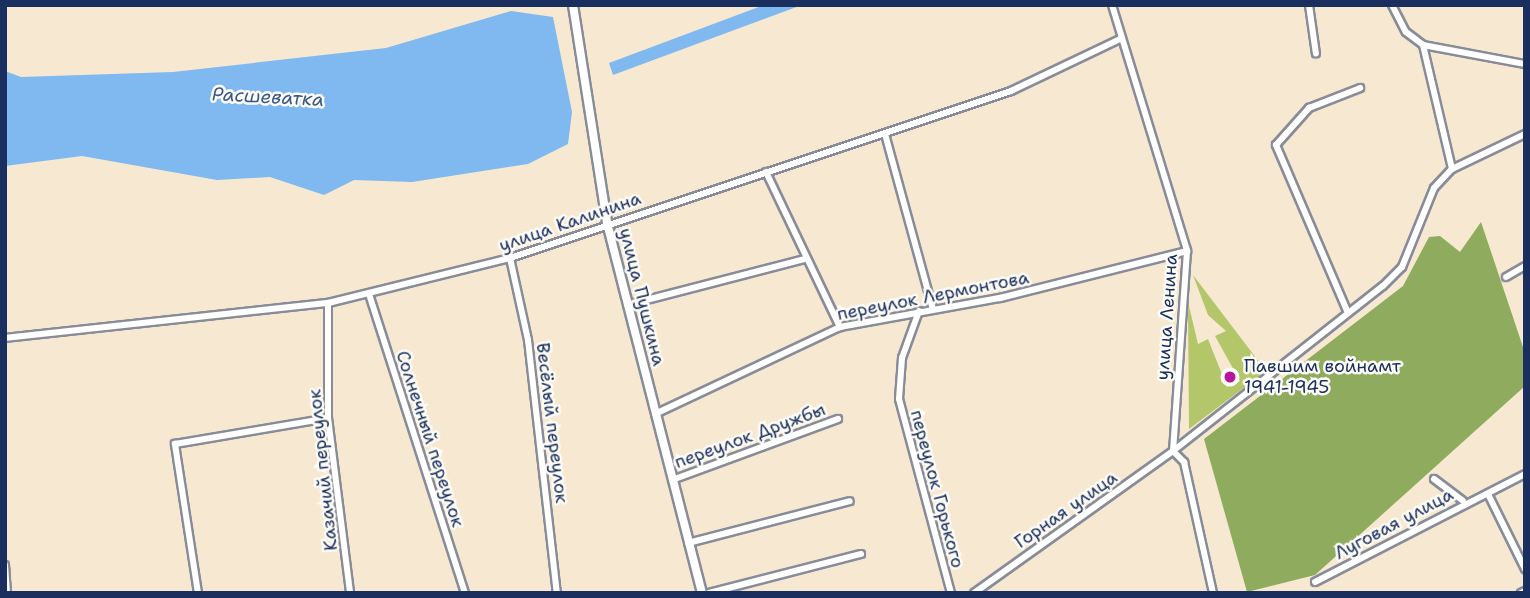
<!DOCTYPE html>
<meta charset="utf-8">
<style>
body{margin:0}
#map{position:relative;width:1530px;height:598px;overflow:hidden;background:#f6e8d1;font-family:"Shantell Sans",sans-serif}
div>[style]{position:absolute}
.green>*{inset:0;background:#b3c66a}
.forest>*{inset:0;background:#8eab5e}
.water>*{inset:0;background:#80b8f0}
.roads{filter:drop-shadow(2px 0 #888c98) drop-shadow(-2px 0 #888c98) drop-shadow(0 2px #888c98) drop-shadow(0 -2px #888c98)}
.street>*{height:6px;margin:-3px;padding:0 3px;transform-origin:3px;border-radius:3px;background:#fff}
.secondary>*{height:8px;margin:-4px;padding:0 4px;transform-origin:4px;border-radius:4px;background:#fff}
.dots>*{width:19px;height:19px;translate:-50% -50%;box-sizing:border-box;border:4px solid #fdfcf7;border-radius:50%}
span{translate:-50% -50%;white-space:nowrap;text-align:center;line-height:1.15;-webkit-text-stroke:5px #fdfcf7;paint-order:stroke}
.street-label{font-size:18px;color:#1b2f5e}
.poi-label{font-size:18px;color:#1b2f5e}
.left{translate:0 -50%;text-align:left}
.water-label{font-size:19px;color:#39588a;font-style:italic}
.frame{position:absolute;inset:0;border:7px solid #1b2f5e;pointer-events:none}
</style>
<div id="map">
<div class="green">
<div style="clip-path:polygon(1193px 275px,1266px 371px,1189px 429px,1188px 302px,1198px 344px,1208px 339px,1227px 387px,1240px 381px,1215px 336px,1226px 331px,1208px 315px)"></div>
</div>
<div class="forest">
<div style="clip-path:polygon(1481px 222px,1525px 353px,1525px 386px,1315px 575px,1247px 592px,1204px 439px,1403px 286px,1429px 237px,1440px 236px,1460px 252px)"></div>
</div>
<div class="water">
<div style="clip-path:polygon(764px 5px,802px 5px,613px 75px,609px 63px)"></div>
<div style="clip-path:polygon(511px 11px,553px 17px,572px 112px,568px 144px,528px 164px,412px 182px,354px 180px,324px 195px,270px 177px,217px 180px,82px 156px,5px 166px,5px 71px,21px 77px,173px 72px,386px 48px)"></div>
</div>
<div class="roads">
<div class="street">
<div style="left:1112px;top:5px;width:257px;rotate:73deg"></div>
<div style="left:1187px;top:251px;width:200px;rotate:94deg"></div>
<div style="left:1173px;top:451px;width:16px;rotate:45deg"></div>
<div style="left:1184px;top:462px;width:134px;rotate:77.5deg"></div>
<div style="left:1309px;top:5px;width:49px;rotate:81.9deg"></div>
<div style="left:1392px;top:5px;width:30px;rotate:63deg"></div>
<div style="left:1406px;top:32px;width:21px;rotate:37deg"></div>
<div style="left:1423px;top:45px;width:104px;rotate:10.6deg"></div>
<div style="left:1423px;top:45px;width:127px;rotate:76.8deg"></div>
<div style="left:885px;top:134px;width:181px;rotate:74.7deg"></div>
<div style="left:766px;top:172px;width:172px;rotate:64.5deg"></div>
<div style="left:510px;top:258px;width:84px;rotate:77.6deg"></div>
<div style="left:528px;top:340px;width:255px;rotate:83.5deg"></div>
<div style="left:1506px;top:277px;width:22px;rotate:-30deg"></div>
<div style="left:369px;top:294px;width:314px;rotate:72.2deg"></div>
<div style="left:328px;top:303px;width:115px;rotate:90deg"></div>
<div style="left:328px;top:418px;width:176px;rotate:82.8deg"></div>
<div style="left:627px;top:305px;width:184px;rotate:-14.5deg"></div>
<div style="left:919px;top:311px;width:50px;rotate:109.9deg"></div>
<div style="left:902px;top:358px;width:41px;rotate:94.2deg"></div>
<div style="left:899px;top:399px;width:201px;rotate:75deg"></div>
<div style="left:1348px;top:313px;width:183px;rotate:-113.2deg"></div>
<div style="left:1276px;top:145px;width:50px;rotate:-48.3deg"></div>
<div style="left:1309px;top:108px;width:55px;rotate:-21.4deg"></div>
<div style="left:5px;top:338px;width:325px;rotate:-6.2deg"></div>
<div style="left:328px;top:303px;width:187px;rotate:-13.9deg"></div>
<div style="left:510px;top:258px;width:528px;rotate:-18.43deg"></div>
<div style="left:1011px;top:91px;width:121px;rotate:-25.5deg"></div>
<div style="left:655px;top:414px;width:204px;rotate:-25.2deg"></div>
<div style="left:840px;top:327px;width:163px;rotate:-10.3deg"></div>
<div style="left:1000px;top:298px;width:193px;rotate:-14.1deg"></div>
<div style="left:1434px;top:479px;width:36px;rotate:37deg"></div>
<div style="left:672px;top:480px;width:177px;rotate:-20.2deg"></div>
<div style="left:1488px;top:494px;width:84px;rotate:63.7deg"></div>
<div style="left:688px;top:543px;width:167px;rotate:-14.5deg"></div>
<div style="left:5px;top:565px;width:28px;rotate:86deg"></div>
<div style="left:1315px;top:582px;width:236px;rotate:-27.2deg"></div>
<div style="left:198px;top:593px;width:151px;rotate:-98.8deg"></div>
<div style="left:175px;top:444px;width:155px;rotate:-9.6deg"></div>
<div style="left:709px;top:593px;width:157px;rotate:-14.4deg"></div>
<div style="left:974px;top:593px;width:244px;rotate:-35.5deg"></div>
<div style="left:1173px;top:451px;width:267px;rotate:-38.2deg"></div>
<div style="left:1383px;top:286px;width:27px;rotate:-45deg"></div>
<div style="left:1402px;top:267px;width:85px;rotate:-67.9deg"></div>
<div style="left:1434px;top:188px;width:26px;rotate:-47deg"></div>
<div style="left:1452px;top:169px;width:81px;rotate:-25.6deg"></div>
<div style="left:1521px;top:593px;width:4px;rotate:-27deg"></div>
</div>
<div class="secondary">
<div style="left:573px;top:5px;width:221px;rotate:81.1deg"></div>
<div style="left:607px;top:223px;width:382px;rotate:75.6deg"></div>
</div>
</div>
<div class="dots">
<div style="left:1230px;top:377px;background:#b5179e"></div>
</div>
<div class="street-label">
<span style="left:570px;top:222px;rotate:-19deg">улица Калинина</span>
<span style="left:933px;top:296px;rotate:-11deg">переулок Лермонтова</span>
<span style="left:642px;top:297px;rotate:76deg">улица Пушкина</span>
<span style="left:1167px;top:317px;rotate:-86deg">улица Ленина</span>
<span style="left:552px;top:423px;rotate:83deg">Весёлый переулок</span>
<span style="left:750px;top:436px;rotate:-20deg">переулок Дружбы</span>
<span style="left:430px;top:439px;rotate:72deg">Солнечный переулок</span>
<span style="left:323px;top:470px;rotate:-96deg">Казачий переулок</span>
<span style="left:937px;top:489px;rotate:75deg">переулок Горького</span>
<span style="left:1066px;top:510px;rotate:-35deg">Горная улица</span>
<span style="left:1394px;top:524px;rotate:-28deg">Луговая улица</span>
</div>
<div class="poi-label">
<span class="left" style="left:1244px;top:377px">Павшим войнамт<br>1941-1945</span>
</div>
<div class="water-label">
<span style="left:268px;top:97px;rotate:3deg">Расшеватка</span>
</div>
<div class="frame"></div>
</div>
